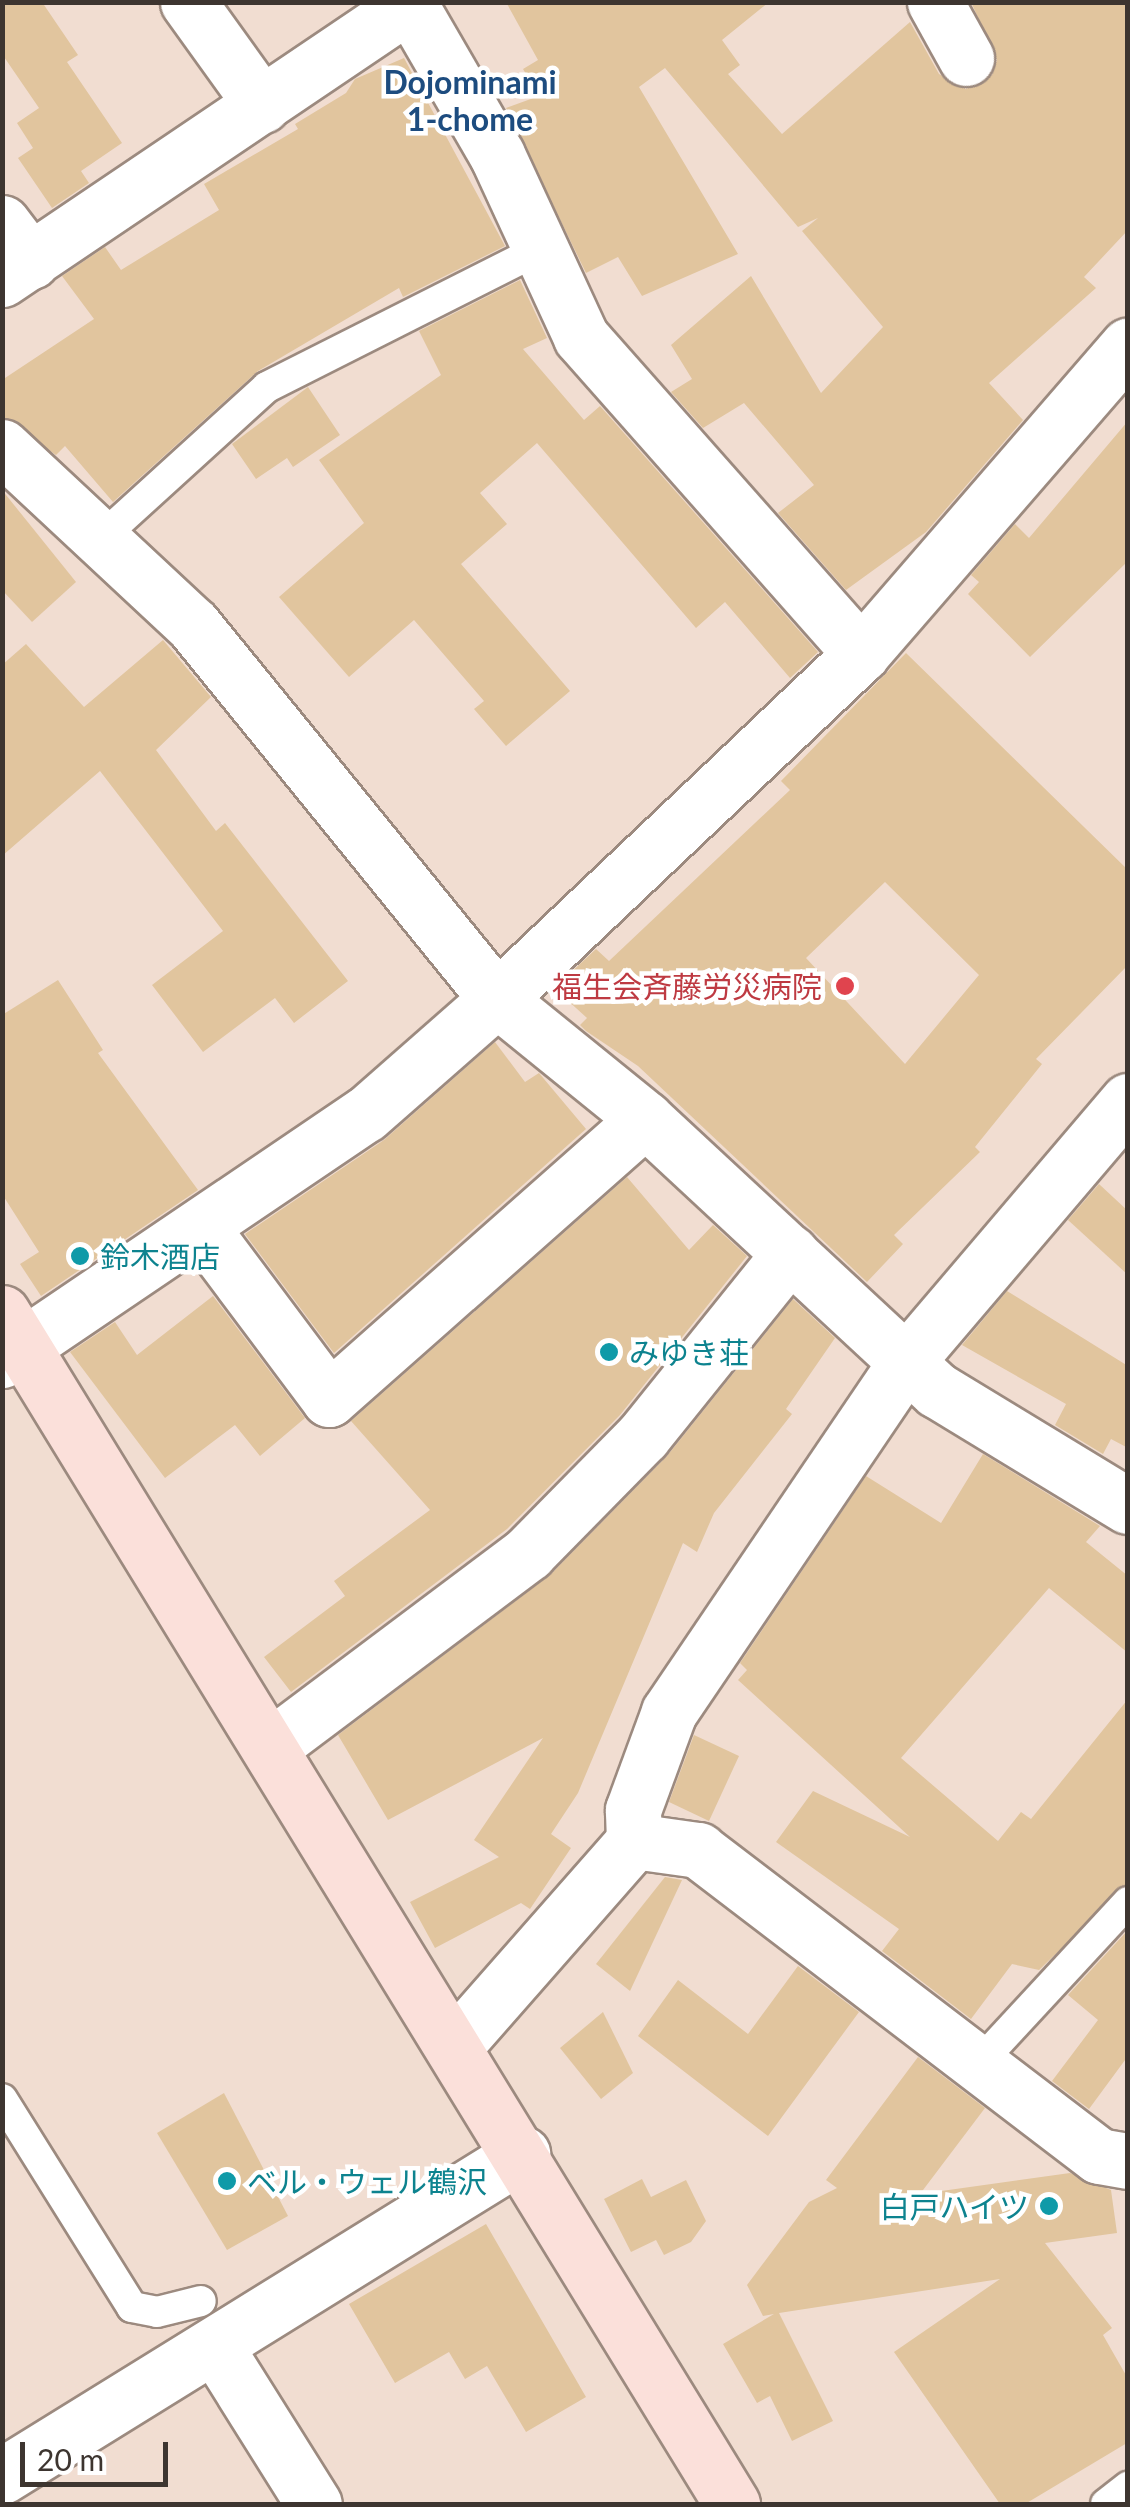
<!DOCTYPE html>
<meta charset="utf-8">
<style>
body{margin:0}
#map{position:relative;width:1130px;height:2507px;overflow:hidden;background:#f1ddd1;font-family:Lato,"Noto Sans JP",sans-serif}
div>[style]{position:absolute}
.building>*{inset:0;background:#e1c59e}
.roads{filter:drop-shadow(2px 0 #9c8a7f) drop-shadow(-2px 0 #9c8a7f) drop-shadow(0 2px #9c8a7f) drop-shadow(0 -2px #9c8a7f)}
.lane>*{height:30px;margin:-15px;padding:0 15px;transform-origin:15px;border-radius:15px;background:#fff}
.street>*{height:55px;margin:-27.5px;padding:0 27.5px;transform-origin:27.5px;border-radius:27.5px;background:#fff}
.secondary>*{height:55px;margin:-27.5px;padding:0 27.5px;transform-origin:27.5px;border-radius:27.5px;background:#fbe0da}
.dots>*{width:28px;height:28px;translate:-50% -50%;box-sizing:border-box;border:5px solid #fff;border-radius:50%}
span{translate:-50% -50%;white-space:nowrap;text-align:center;line-height:1.15;-webkit-text-stroke:9px #fff;paint-order:stroke}
.health-label{font-size:30px;color:#be3a42}
.right{translate:-100% -50%;text-align:right}
.culture-label{font-size:30px;color:#0d838f}
.left{translate:0 -50%;text-align:left}
.neighbourhood-label{font-size:32px;color:#1d4c7f;font-weight:700}
.frame{position:absolute;inset:0;border:5px solid #3d3530;pointer-events:none}
.scale{position:absolute;left:20px;top:2442px;width:148px;height:45px;box-sizing:border-box;border:5px solid #3d3530;border-top:0;padding-left:12px;font-size:30px;line-height:35px;white-space:nowrap;color:#3d3530;-webkit-text-stroke:8px #fff;paint-order:stroke}
</style>
<div id="map">
<div class="building">
<div style="clip-path:polygon(2px 2px,42px 2px,78px 55px,67px 62px,122px 143px,81px 171px,89px 183px,52px 208px,18px 158px,33px 148px,17px 123px,39px 108px,2px 54px)"></div>
<div style="clip-path:polygon(506px 2px,769px 2px,722px 40px,740px 65px,728px 74px,782px 134px,910px 22px,939px 74px,966px 89px,992px 75px,997px 60px,971px 2px,1128px 2px,1128px 230px,1084px 277px,1096px 288px,989px 383px,1023px 420px,926px 532px,846px 590px,778px 513px,814px 485px,744px 403px,703px 428px,671px 392px,692px 379px,671px 345px,751px 276px,821px 393px,883px 327px,802px 231px,818px 218px,798px 227px,665px 68px,639px 87px,738px 254px,642px 296px,618px 257px,586px 273px,506px 108px,539px 96px,523px 69px,538px 60px)"></div>
<div style="clip-path:polygon(404px 58px,505px 246px,403px 297px,399px 288px,258px 371px,113px 502px,65px 446px,56px 455px,2px 417px,2px 380px,94px 319px,62px 276px,105px 247px,121px 270px,219px 210px,204px 184px,298px 129px,295px 124px,346px 93px,355px 79px)"></div>
<div style="clip-path:polygon(520px 280px,547px 338px,523px 349px,584px 420px,600px 406px,818px 652px,790px 678px,725px 602px,696px 628px,537px 443px,480px 493px,507px 524px,461px 564px,570px 691px,506px 746px,474px 709px,484px 701px,414px 620px,349px 677px,279px 597px,364px 523px,319px 460px,441px 375px,419px 331px)"></div>
<div style="clip-path:polygon(308px 387px,340px 435px,293px 467px,287px 458px,256px 479px,232px 444px)"></div>
<div style="clip-path:polygon(1128px 421px,1128px 561px,1030px 657px,968px 594px,979px 582px,971px 575px,1015px 524px,1029px 538px)"></div>
<div style="clip-path:polygon(2px 490px,76px 582px,32px 622px,2px 590px)"></div>
<div style="clip-path:polygon(163px 640px,211px 697px,156px 750px,216px 831px,225px 823px,348px 981px,294px 1023px,275px 998px,203px 1052px,152px 985px,223px 931px,100px 771px,2px 856px,2px 665px,26px 644px,84px 707px)"></div>
<div style="clip-path:polygon(evenodd,906px 653px,1128px 870px,1128px 965px,1036px 1059px,1042px 1064px,975px 1147px,980px 1152px,894px 1235px,903px 1244px,867px 1282px,638px 1066px,586px 1031px,580px 1025px,587px 1018px,554px 988px,596px 949px,609px 961px,790px 790px,781px 781px,906px 653px,885px 882px,979px 975px,905px 1064px,806px 958px,885px 882px)"></div>
<div style="clip-path:polygon(58px 980px,103px 1050px,98px 1053px,198px 1190px,41px 1296px,20px 1264px,39px 1252px,2px 1194px,2px 1015px)"></div>
<div style="clip-path:polygon(495px 1042px,525px 1082px,539px 1073px,586px 1129px,334px 1353px,245px 1234px,384px 1140px)"></div>
<div style="clip-path:polygon(627px 1177px,689px 1250px,713px 1225px,747px 1256px,620px 1415px,507px 1529px,291px 1692px,264px 1657px,345px 1596px,334px 1581px,430px 1510px,351px 1421px)"></div>
<div style="clip-path:polygon(1099px 1184px,1128px 1211px,1128px 1275px,1068px 1220px)"></div>
<div style="clip-path:polygon(1007px 1291px,1128px 1366px,1128px 1448px,1111px 1439px,1103px 1454px,1055px 1425px,1066px 1404px,962px 1345px)"></div>
<div style="clip-path:polygon(213px 1296px,305px 1418px,260px 1456px,235px 1425px,165px 1478px,70px 1352px,115px 1322px,137px 1355px)"></div>
<div style="clip-path:polygon(793px 1299px,835px 1338px,786px 1409px,792px 1414px,714px 1513px,697px 1552px,683px 1543px,578px 1793px,551px 1834px,571px 1848px,530px 1909px,521px 1903px,435px 1948px,410px 1902px,499px 1857px,474px 1840px,543px 1738px,388px 1820px,338px 1735px,550px 1575px,667px 1456px)"></div>
<div style="clip-path:polygon(983px 1454px,1100px 1526px,1086px 1542px,1128px 1576px,1128px 1653px,1049px 1588px,901px 1758px,998px 1841px,1021px 1812px,1031px 1819px,1128px 1699px,1128px 1884px,1039px 1970px,1012px 1964px,971px 2019px,882px 1951px,899px 1929px,776px 1842px,813px 1791px,910px 1837px,738px 1680px,747px 1670px,740px 1663px,866px 1476px,941px 1523px)"></div>
<div style="clip-path:polygon(694px 1735px,739px 1756px,709px 1821px,669px 1802px)"></div>
<div style="clip-path:polygon(665px 1877px,682px 1880px,630px 1991px,596px 1964px)"></div>
<div style="clip-path:polygon(1128px 1930px,1128px 2056px,1089px 2109px,1052px 2081px,1098px 2020px,1068px 1995px)"></div>
<div style="clip-path:polygon(798px 1966px,859px 2012px,768px 2136px,638px 2036px,678px 1980px,748px 2034px)"></div>
<div style="clip-path:polygon(603px 2012px,633px 2073px,601px 2099px,560px 2048px)"></div>
<div style="clip-path:polygon(918px 2057px,985px 2108px,920px 2194px,1070px 2173px,1111px 2190px,1117px 2233px,1045px 2243px,1112px 2328px,1103px 2335px,1127px 2377px,1127px 2443px,1025px 2504px,1000px 2504px,894px 2352px,1000px 2279px,779px 2313px,833px 2421px,792px 2441px,770px 2396px,757px 2403px,723px 2344px,774px 2314px,763px 2316px,747px 2285px,809px 2202px,837px 2188px,826px 2180px)"></div>
<div style="clip-path:polygon(224px 2093px,288px 2216px,227px 2250px,157px 2133px)"></div>
<div style="clip-path:polygon(642px 2179px,651px 2197px,686px 2180px,706px 2221px,691px 2242px,664px 2255px,656px 2240px,631px 2252px,604px 2199px)"></div>
<div style="clip-path:polygon(486px 2224px,586px 2397px,526px 2432px,487px 2366px,465px 2379px,449px 2352px,395px 2383px,349px 2304px)"></div>
</div>
<div class="roads">
<div class="lane">
<div style="left:101px;top:538px;width:224px;rotate:-42.3deg"></div>
<div style="left:267px;top:387px;width:306px;rotate:-26.8deg"></div>
<div style="left:980px;top:2062px;width:218px;rotate:-47.2deg"></div>
<div style="left:2px;top:2099px;width:245px;rotate:58deg"></div>
<div style="left:132px;top:2307px;width:25px;rotate:11deg"></div>
<div style="left:157px;top:2312px;width:45px;rotate:-14deg"></div>
<div style="left:1106px;top:2504px;width:28px;rotate:-38deg"></div>
</div>
<div class="street">
<div style="left:188px;top:2px;width:127px;rotate:54.3deg"></div>
<div style="left:935px;top:2px;width:64px;rotate:61deg"></div>
<div style="left:410px;top:5px;width:173px;rotate:59.9deg"></div>
<div style="left:497px;top:155px;width:200px;rotate:65.2deg"></div>
<div style="left:581px;top:337px;width:423px;rotate:48.5deg"></div>
<div style="left:2px;top:223px;width:48px;rotate:52.7deg"></div>
<div style="left:2px;top:279px;width:496px;rotate:-34deg"></div>
<div style="left:2px;top:447px;width:261px;rotate:43deg"></div>
<div style="left:193px;top:625px;width:482px;rotate:50.9deg"></div>
<div style="left:497px;top:999px;width:191px;rotate:39deg"></div>
<div style="left:645px;top:1119px;width:398px;rotate:42.9deg"></div>
<div style="left:937px;top:1390px;width:223px;rotate:31.3deg"></div>
<div style="left:202px;top:1229px;width:212px;rotate:53.2deg"></div>
<div style="left:329px;top:1399px;width:422px;rotate:-41.5deg"></div>
<div style="left:2px;top:1360px;width:439px;rotate:-34.1deg"></div>
<div style="left:366px;top:1114px;width:174px;rotate:-41.3deg"></div>
<div style="left:497px;top:999px;width:502px;rotate:-43.46deg"></div>
<div style="left:861px;top:654px;width:408px;rotate:-49.1deg"></div>
<div style="left:270px;top:1747px;width:323px;rotate:-36.9deg"></div>
<div style="left:528px;top:1553px;width:164px;rotate:-45.5deg"></div>
<div style="left:643px;top:1436px;width:235px;rotate:-51.2deg"></div>
<div style="left:634px;top:1841px;width:65px;rotate:8deg"></div>
<div style="left:698px;top:1850px;width:504px;rotate:37.35deg"></div>
<div style="left:1099px;top:2156px;width:29px;rotate:10deg"></div>
<div style="left:455px;top:2045px;width:271px;rotate:-48.7deg"></div>
<div style="left:634px;top:1841px;width:31px;rotate:-92deg"></div>
<div style="left:633px;top:1810px;width:104px;rotate:-69.8deg"></div>
<div style="left:669px;top:1712px;width:421px;rotate:-55.9deg"></div>
<div style="left:905px;top:1363px;width:344px;rotate:-49.6deg"></div>
<div style="left:216px;top:2348px;width:184px;rotate:57.9deg"></div>
<div style="left:2px;top:2476px;width:612px;rotate:-31.77deg"></div>
</div>
<div class="secondary">
<div style="left:2px;top:1313px;width:1397px;rotate:58.49deg"></div>
</div>
</div>
<div class="dots">
<div style="left:845px;top:986px;background:#e0444e"></div>
<div style="left:80px;top:1256px;background:#0f9aa8"></div>
<div style="left:609px;top:1352px;background:#0f9aa8"></div>
<div style="left:227px;top:2181px;background:#0f9aa8"></div>
<div style="left:1049px;top:2206px;background:#0f9aa8"></div>
</div>
<div class="health-label">
<span class="right" style="left:822px;top:986px">福生会斉藤労災病院</span>
</div>
<div class="culture-label">
<span class="left" style="left:100px;top:1256px">鈴木酒店</span>
<span class="left" style="left:629px;top:1352px">みゆき荘</span>
<span class="left" style="left:247px;top:2181px">ベル・ウェル鶴沢</span>
<span class="right" style="left:1029px;top:2206px">白戸ハイツ</span>
</div>
<div class="neighbourhood-label">
<span style="left:470px;top:101px">Dojominami<br>1-chome</span>
</div>
<div class="frame"></div>
<div class="scale">20 m</div>
</div>
